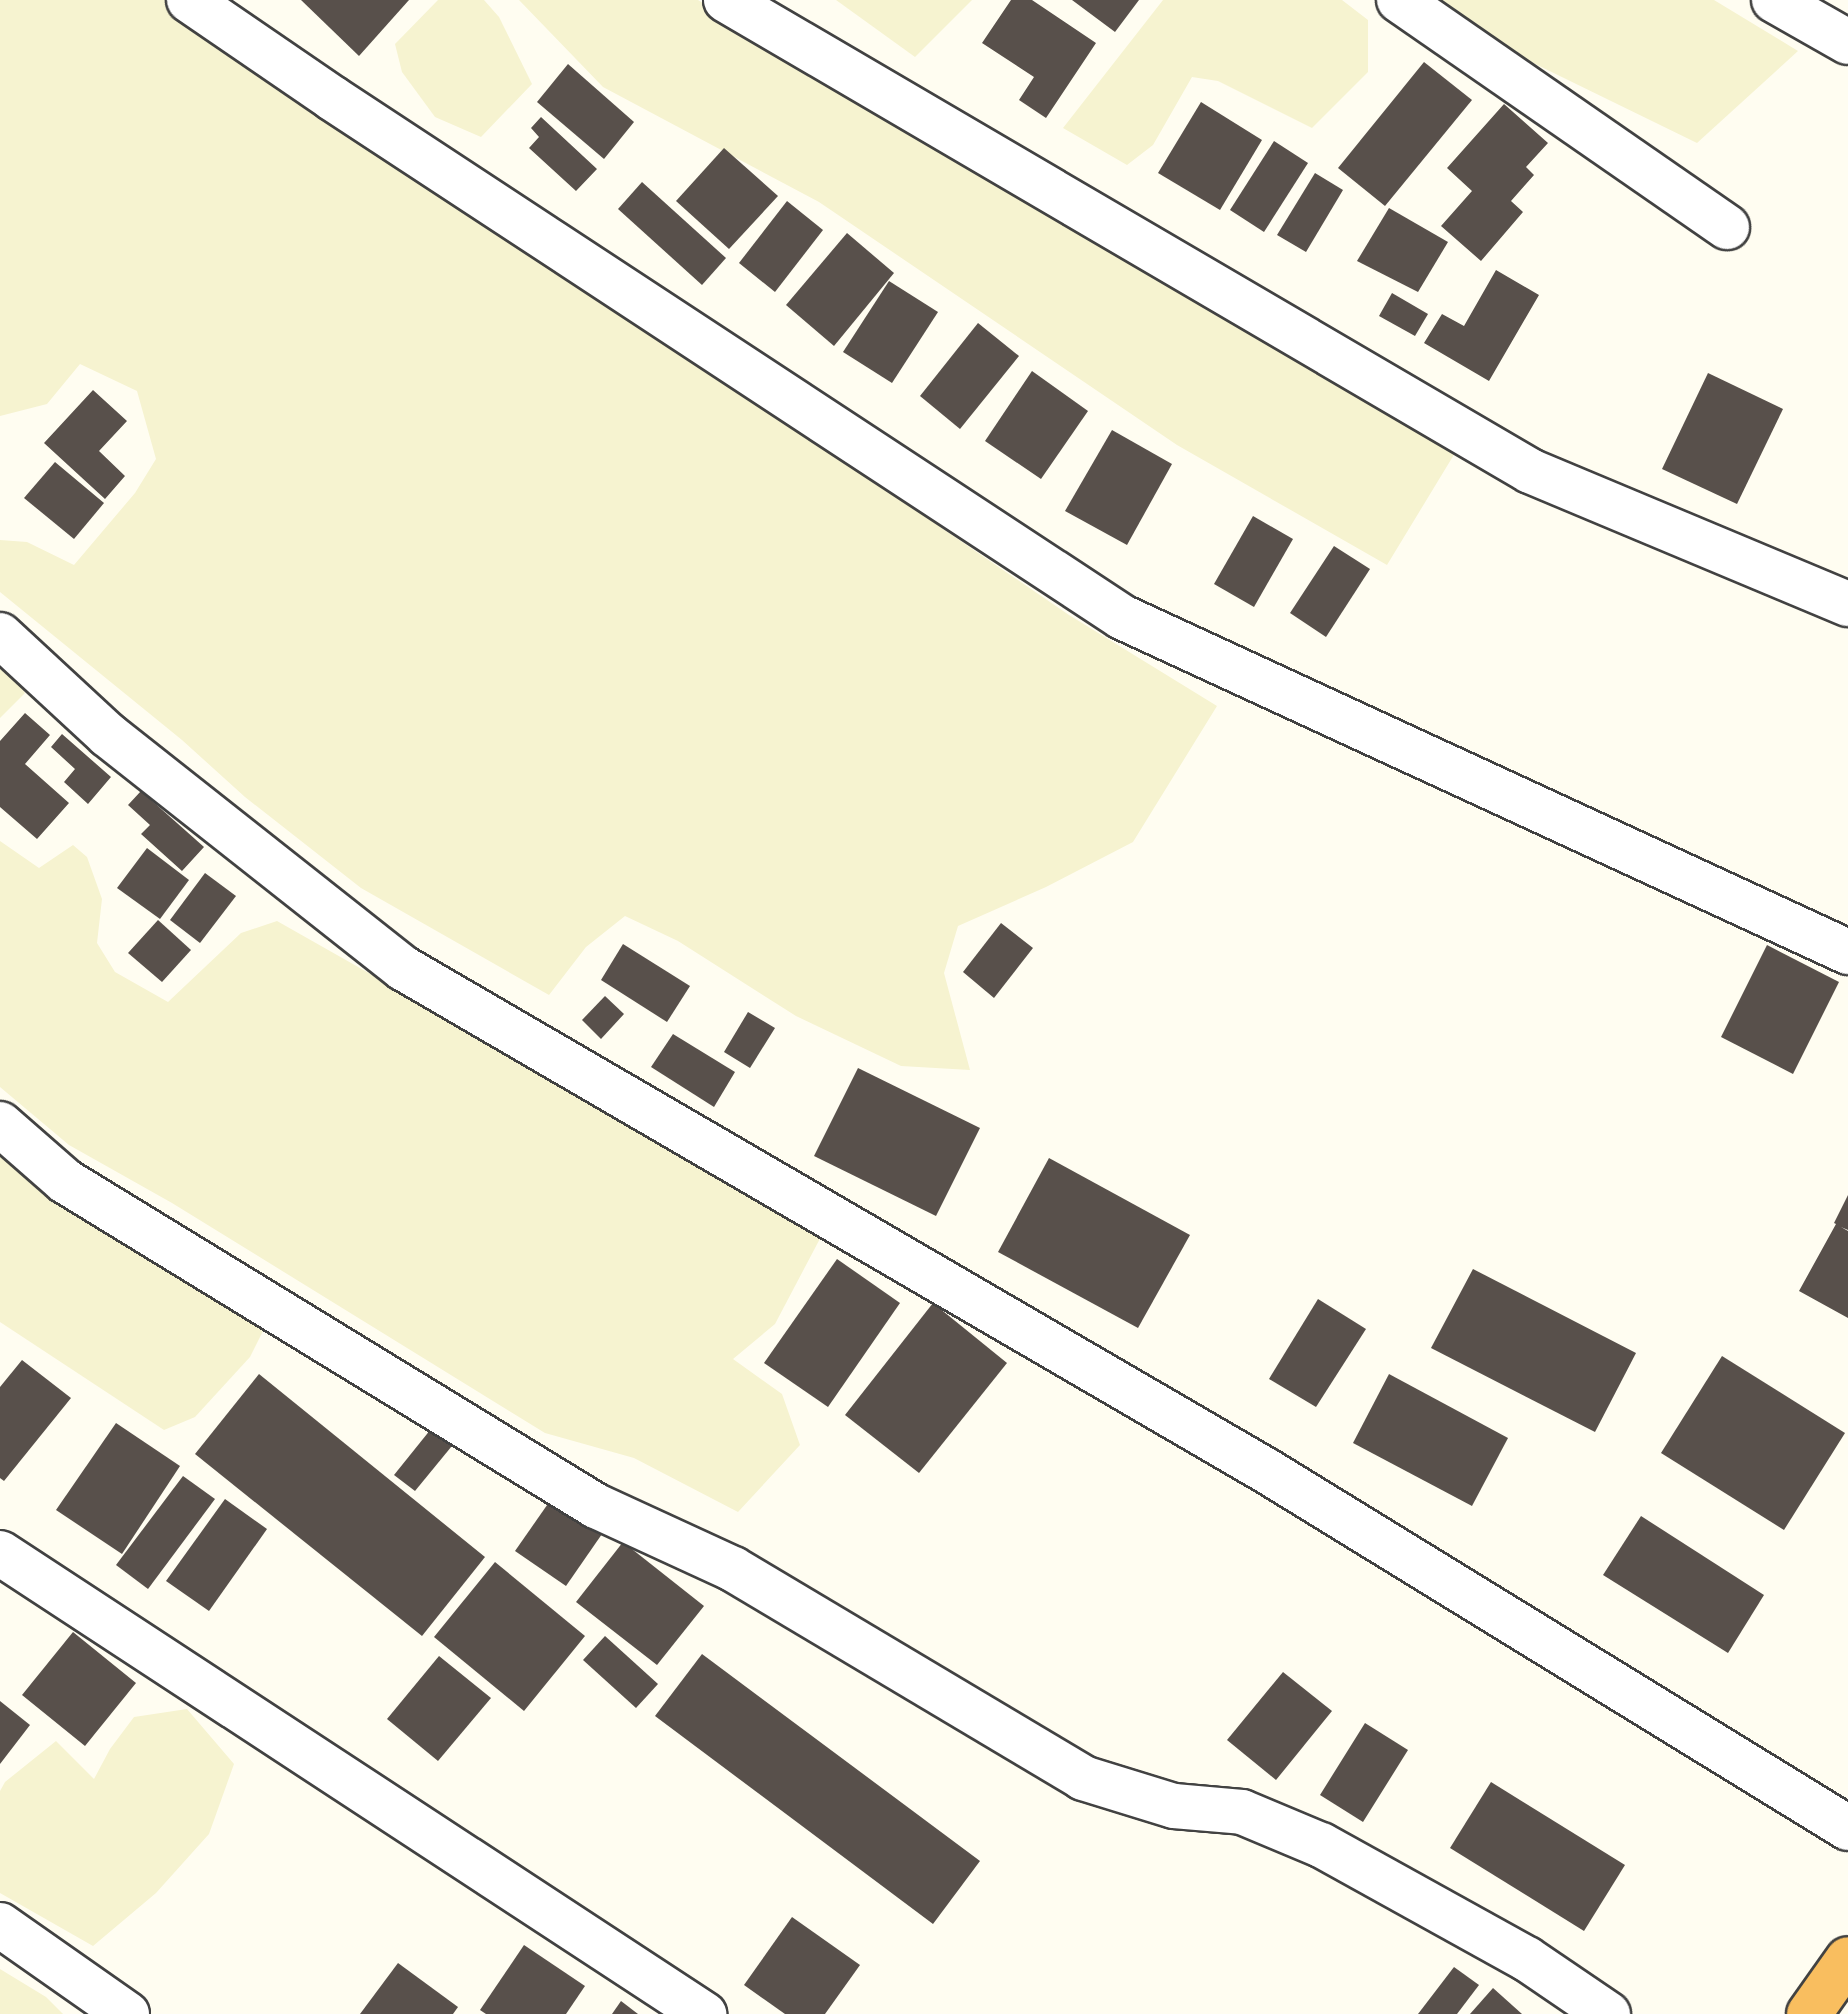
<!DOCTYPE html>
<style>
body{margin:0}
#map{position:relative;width:1848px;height:2014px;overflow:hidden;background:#fffdf1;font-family:"Noto Serif",serif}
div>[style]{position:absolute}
.farmland>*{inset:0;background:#f6f3d0}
.building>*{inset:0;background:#58504b}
.roads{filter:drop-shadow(2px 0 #424242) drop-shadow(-2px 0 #424242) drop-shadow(0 2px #424242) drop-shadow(0 -2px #424242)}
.minor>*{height:44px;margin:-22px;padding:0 22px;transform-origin:22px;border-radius:22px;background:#fff}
.trunk>*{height:44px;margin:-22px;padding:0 22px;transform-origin:22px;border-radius:22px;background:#f9be5f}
span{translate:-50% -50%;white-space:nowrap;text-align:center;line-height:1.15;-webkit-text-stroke:8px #fff;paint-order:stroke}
</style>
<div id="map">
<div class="farmland">
<div style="clip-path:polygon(0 0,169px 0,1069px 615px,1217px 706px,1133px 842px,1046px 887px,958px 926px,944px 973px,970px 1070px,901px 1066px,796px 1016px,678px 941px,625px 916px,586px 947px,549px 995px,361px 888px,245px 797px,182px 740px,0 592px,0 540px,27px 542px,74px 565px,135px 493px,156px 459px,137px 391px,80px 364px,47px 404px,0 416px)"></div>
<div style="clip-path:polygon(438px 0,484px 0,499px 17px,532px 84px,481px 137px,435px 117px,402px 72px,395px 44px)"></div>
<div style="clip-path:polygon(519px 0,698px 0,1000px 185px,1455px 453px,1387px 565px,1177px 445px,819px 202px,603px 87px)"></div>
<div style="clip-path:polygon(836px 0,972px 0,915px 57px)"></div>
<div style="clip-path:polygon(1163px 0,1342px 0,1368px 20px,1368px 72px,1312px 128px,1218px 81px,1192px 77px,1153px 145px,1127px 165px,1063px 128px)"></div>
<div style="clip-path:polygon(1423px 0,1714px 0,1798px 51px,1697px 143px,1476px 35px)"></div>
<div style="clip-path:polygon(0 652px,25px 693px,0 718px)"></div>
<div style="clip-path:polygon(0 841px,39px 868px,73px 845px,87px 857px,102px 899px,97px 943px,115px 972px,168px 1002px,241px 933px,277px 921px,824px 1231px,775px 1324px,733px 1359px,782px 1394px,800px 1445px,738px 1512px,634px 1458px,545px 1433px,172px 1203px,69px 1145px,0 1087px)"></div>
<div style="clip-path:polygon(0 1153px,263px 1331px,250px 1357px,195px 1417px,164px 1430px,0 1322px)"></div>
<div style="clip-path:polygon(187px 1709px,234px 1764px,209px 1834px,156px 1893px,93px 1946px,0 1893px,0 1791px,5px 1782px,56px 1741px,94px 1779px,110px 1749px,134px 1717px)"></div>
<div style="clip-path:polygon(0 1969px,46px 1997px,63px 2014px,0 2014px)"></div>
</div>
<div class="building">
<div style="clip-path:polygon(301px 0,409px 0,359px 56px)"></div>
<div style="clip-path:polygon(1011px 0,1032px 0,1096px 43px,1046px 118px,1019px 100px,1034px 77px,982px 43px)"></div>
<div style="clip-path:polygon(1072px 0,1139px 0,1115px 32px)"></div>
<div style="clip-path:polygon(1424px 62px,1472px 100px,1385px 206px,1338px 168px)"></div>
<div style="clip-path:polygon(568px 64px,634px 122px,604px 159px,537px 102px)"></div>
<div style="clip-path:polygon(1201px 102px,1262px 140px,1220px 210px,1158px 173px)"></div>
<div style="clip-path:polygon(1504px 104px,1548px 143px,1526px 167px,1534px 175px,1511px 201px,1523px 212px,1481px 261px,1441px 226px,1472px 191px,1447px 168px)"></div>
<div style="clip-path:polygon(541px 117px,597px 169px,576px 191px,529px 148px,539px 137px,531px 128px)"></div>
<div style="clip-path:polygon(1274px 141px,1308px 163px,1264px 232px,1230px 210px)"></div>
<div style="clip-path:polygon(724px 148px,778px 196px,729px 249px,676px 201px)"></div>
<div style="clip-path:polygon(1315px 173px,1343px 190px,1306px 252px,1277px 235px)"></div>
<div style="clip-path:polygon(642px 182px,726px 258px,702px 285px,618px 209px)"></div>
<div style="clip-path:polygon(787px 201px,823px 230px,775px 292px,739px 263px)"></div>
<div style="clip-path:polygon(1389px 208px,1448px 242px,1418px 292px,1357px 261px)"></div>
<div style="clip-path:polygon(847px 233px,894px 273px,834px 346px,786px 305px)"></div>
<div style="clip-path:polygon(1496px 270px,1539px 295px,1489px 381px,1424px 343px,1442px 314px,1464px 326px)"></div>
<div style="clip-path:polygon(889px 281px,938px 312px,892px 383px,843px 352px)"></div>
<div style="clip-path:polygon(1392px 293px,1428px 314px,1415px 336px,1379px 316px)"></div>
<div style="clip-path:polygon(978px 323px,1019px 356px,960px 429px,920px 396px)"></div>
<div style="clip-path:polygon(1032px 371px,1088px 411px,1041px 479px,985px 441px)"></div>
<div style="clip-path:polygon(1708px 373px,1783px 409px,1737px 504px,1662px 469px)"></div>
<div style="clip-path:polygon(93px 390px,127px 421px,99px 451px,125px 476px,105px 499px,44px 443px)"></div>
<div style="clip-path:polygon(1112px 430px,1172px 464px,1127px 545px,1065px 511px)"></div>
<div style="clip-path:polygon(55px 462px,104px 503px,74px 539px,24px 498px)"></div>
<div style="clip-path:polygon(1253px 516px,1293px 539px,1254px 607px,1214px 584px)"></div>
<div style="clip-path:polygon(1334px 546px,1370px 569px,1326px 637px,1290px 613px)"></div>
<div style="clip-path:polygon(25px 713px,50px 735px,25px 764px,69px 803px,37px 839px,0 807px,0 741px)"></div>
<div style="clip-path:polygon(62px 734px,111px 777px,88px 804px,64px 782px,75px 769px,51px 747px)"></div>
<div style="clip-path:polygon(141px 791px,204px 847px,182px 871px,141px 834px,150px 825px,128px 805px)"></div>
<div style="clip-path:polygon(147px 848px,189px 880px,160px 919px,117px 888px)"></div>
<div style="clip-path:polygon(205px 873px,236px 896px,200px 943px,170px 920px)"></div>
<div style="clip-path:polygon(158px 920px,191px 950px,162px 982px,128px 953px)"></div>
<div style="clip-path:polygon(1001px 923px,1033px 948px,994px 998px,963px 972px)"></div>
<div style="clip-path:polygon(623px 944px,690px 986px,667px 1022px,601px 980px)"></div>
<div style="clip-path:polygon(1767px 945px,1839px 982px,1793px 1074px,1721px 1037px)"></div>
<div style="clip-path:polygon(605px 996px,624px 1014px,601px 1039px,582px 1020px)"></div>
<div style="clip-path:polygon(748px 1012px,775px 1028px,750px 1068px,724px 1052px)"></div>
<div style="clip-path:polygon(673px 1034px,735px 1072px,714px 1107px,651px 1067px)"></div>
<div style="clip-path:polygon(858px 1068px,980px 1128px,936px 1216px,814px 1156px)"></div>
<div style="clip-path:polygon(1049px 1158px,1190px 1235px,1138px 1328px,998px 1252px)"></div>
<div style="clip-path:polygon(1848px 1195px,1848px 1230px,1841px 1227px,1848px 1231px,1848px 1318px,1799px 1291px,1836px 1224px,1834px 1223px)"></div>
<div style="clip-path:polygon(837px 1259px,900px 1303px,828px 1407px,764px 1363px)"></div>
<div style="clip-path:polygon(1473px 1269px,1636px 1353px,1595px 1432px,1431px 1348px)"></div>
<div style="clip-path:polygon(1318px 1299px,1366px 1329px,1316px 1407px,1269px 1379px)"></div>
<div style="clip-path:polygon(933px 1303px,1007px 1363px,919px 1473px,845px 1415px)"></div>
<div style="clip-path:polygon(1722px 1356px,1845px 1433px,1784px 1530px,1661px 1453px)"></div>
<div style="clip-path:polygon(22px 1360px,71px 1398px,4px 1481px,0 1478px,0 1387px)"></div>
<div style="clip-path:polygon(259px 1374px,485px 1557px,422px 1636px,195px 1454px)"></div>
<div style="clip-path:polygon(1389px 1374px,1508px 1438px,1472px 1506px,1353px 1443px)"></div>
<div style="clip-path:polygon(116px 1423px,180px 1466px,122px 1554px,56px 1510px)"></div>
<div style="clip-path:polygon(435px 1424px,456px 1441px,415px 1491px,394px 1475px)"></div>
<div style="clip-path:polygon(183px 1476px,215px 1499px,148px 1589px,116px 1565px)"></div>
<div style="clip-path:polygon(552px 1498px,602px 1534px,566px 1586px,515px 1551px)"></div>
<div style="clip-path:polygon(225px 1499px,267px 1529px,209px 1611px,166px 1581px)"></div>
<div style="clip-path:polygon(1641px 1516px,1764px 1595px,1728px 1653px,1603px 1575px)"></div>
<div style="clip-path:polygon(623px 1542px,704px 1606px,657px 1665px,576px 1602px)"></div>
<div style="clip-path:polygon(495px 1562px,585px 1636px,524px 1711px,434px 1637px)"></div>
<div style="clip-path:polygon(73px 1632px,136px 1683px,85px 1746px,22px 1695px)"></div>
<div style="clip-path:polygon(605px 1636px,658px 1684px,636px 1708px,583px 1660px)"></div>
<div style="clip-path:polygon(702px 1654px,980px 1861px,933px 1924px,655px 1716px)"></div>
<div style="clip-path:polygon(439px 1656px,491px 1698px,438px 1761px,387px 1719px)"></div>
<div style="clip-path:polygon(1283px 1672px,1332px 1711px,1276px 1780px,1227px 1740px)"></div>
<div style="clip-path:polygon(0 1701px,30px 1725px,0 1764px)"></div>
<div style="clip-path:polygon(1365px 1723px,1408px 1750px,1363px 1822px,1320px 1795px)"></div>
<div style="clip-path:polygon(1491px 1782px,1625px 1865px,1584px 1931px,1450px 1848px)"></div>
<div style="clip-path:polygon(792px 1917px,860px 1965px,825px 2014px,785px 2014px,744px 1985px)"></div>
<div style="clip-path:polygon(524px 1945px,585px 1986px,566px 2014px,486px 2014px,480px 2010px)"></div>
<div style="clip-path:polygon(398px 1963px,458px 2007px,453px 2014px,360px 2014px)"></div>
<div style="clip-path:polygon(1454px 1967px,1479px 1985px,1457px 2014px,1418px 2014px)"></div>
<div style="clip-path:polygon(1493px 1988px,1522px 2014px,1470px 2014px)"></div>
<div style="clip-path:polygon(621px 2001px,638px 2014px,612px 2014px)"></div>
</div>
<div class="roads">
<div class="minor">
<div style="left:189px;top:0;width:173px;rotate:34.4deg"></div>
<div style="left:332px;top:98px;width:945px;rotate:33.3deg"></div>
<div style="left:1122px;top:617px;width:800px;rotate:24.77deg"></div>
<div style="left:726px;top:0;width:932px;rotate:30.36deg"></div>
<div style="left:1530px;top:471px;width:345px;rotate:22.7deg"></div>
<div style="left:1399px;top:0;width:399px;rotate:34.7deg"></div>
<div style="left:1774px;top:0;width:85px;rotate:29.6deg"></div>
<div style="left:0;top:635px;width:147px;rotate:42.8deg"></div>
<div style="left:108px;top:735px;width:376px;rotate:38.3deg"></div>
<div style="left:403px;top:968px;width:1000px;rotate:30.21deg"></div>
<div style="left:1267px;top:1471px;width:682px;rotate:31.57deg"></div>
<div style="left:0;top:1124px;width:86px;rotate:41.2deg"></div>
<div style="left:65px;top:1181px;width:623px;rotate:31.47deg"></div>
<div style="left:596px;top:1506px;width:151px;rotate:24.7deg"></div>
<div style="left:733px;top:1569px;width:408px;rotate:30.8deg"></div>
<div style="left:1083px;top:1778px;width:95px;rotate:17.1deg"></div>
<div style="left:1174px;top:1806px;width:68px;rotate:5deg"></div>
<div style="left:1242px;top:1812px;width:86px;rotate:22.7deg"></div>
<div style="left:1321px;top:1845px;width:235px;rotate:29deg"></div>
<div style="left:1527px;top:1959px;width:98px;rotate:34.2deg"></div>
<div style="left:0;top:1553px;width:842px;rotate:33.22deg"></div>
<div style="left:0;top:1925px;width:155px;rotate:35deg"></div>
</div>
<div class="trunk">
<div style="left:1809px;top:2014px;width:67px;rotate:-54.7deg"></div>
</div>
</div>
</div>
